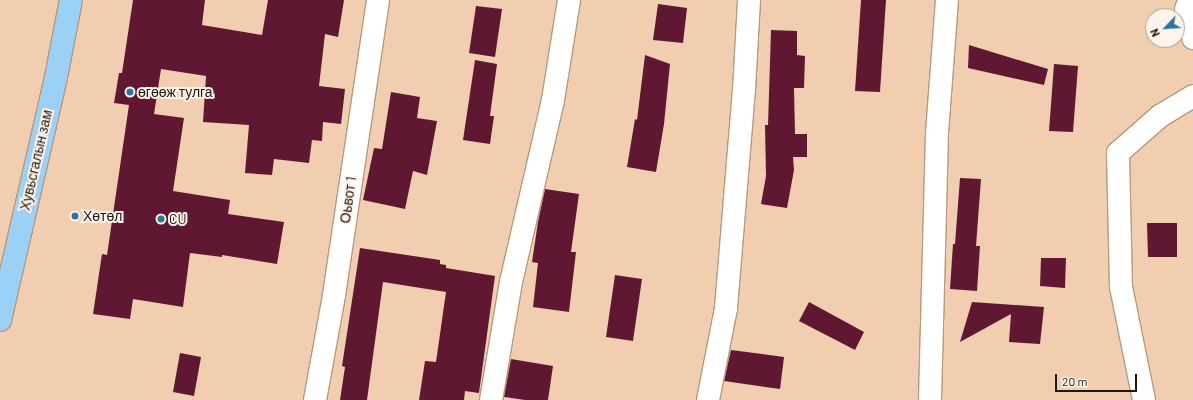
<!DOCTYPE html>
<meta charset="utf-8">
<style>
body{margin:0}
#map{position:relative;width:1193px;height:400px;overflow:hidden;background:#f1ceb0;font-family:Barlow,sans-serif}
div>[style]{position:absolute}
.building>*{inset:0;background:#601832}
.roads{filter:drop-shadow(1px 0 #b9987b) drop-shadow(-1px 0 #b9987b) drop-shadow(0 1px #b9987b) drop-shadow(0 -1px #b9987b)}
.minor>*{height:22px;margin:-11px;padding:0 11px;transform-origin:11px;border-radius:11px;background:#fff}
.major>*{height:22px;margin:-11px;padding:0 11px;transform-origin:11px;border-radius:11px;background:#9bd0f7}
.dots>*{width:11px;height:11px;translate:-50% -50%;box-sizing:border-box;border:2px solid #fff4eb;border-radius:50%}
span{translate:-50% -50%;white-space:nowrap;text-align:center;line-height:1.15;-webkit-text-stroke:4px #fff4eb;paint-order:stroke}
.poi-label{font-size:14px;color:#22160a}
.left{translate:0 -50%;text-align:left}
.street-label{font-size:14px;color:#22160a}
.north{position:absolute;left:1145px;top:8px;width:40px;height:40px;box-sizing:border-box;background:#fff4eb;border:1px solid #a79b91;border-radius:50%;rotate:245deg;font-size:11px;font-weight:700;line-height:16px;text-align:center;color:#22160a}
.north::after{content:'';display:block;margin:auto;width:14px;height:18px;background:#2a75a8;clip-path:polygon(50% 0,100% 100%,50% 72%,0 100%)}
.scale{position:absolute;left:1055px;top:374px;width:82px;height:18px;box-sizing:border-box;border:2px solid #22160a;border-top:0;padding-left:5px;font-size:12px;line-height:14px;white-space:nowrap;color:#22160a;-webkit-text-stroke:3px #fff4eb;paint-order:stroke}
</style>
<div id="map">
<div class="building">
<div style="clip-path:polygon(133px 0,205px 0,202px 25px,262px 35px,268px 0,344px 0,338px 37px,325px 34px,319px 86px,345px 89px,341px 124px,323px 122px,322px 141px,312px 140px,309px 163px,274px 159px,272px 175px,245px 173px,249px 125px,203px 122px,206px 76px,161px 69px,154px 114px,184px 118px,173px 191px,230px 200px,228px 214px,284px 222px,277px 264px,222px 255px,222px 257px,190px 253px,183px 307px,133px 299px,130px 319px,93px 314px,102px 254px,107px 255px,129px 105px,114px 103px,119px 73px,122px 73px)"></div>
<div style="clip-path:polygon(861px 0,886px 0,880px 92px,855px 91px)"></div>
<div style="clip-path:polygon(658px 4px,687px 8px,683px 43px,653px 40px)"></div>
<div style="clip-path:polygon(476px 6px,502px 9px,495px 57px,469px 53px)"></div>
<div style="clip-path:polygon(771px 30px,797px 31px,797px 55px,805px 56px,804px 88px,794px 88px,795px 134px,807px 134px,807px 157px,793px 157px,794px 170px,787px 208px,761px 204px,766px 176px,765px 125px,768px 125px)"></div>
<div style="clip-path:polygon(969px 45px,1048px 69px,1044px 85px,968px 68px)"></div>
<div style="clip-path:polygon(645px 55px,670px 64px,664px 124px,656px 172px,627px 167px,635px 119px,637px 120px)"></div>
<div style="clip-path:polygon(475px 60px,497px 64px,490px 116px,494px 116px,490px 144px,463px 140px)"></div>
<div style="clip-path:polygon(1054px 64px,1078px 66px,1073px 132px,1049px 131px)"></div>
<div style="clip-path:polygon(391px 92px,420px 97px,417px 118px,437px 121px,427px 175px,413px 171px,405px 209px,363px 200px,374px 148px,382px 149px)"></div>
<div style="clip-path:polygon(960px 178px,981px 179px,976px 246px,980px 246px,977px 291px,950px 289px,953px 244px,955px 244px)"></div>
<div style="clip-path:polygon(545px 189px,579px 194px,571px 252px,576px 252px,569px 312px,533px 307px,538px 263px,532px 262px,538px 222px)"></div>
<div style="clip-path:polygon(1147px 223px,1177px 223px,1177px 257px,1148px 257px)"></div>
<div style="clip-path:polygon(360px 248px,440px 260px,440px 264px,446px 265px,446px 268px,495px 276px,479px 393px,465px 391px,464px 400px,419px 400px,425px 361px,436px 362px,446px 292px,383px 282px,367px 400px,340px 400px,345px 367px,342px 366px)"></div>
<div style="clip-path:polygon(1041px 258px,1066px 258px,1065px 288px,1040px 286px)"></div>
<div style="clip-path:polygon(615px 275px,642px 279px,633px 341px,606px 337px)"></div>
<div style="clip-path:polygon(809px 302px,864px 332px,855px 350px,799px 321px)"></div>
<div style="clip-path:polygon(972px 302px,1044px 307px,1040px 344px,1009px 342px,1011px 314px,960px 342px)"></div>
<div style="clip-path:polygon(731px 350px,784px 357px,780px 389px,724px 381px)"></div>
<div style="clip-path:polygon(180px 353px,201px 357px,194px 396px,173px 392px)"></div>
<div style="clip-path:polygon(511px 359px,553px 366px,548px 400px,525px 400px,504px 397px)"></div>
</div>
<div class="roads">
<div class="minor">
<div style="left:1190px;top:0;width:10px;rotate:114deg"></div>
<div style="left:1186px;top:9px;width:30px;rotate:76deg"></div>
<div style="left:315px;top:400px;width:107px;rotate:-79.7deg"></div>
<div style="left:334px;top:295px;width:298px;rotate:-81.5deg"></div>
<div style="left:491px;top:400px;width:120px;rotate:-80.4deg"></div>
<div style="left:511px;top:282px;width:187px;rotate:-77deg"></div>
<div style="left:553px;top:100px;width:101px;rotate:-80.9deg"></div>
<div style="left:708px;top:400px;width:94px;rotate:-78.9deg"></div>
<div style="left:726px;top:308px;width:219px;rotate:-85.3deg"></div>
<div style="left:744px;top:90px;width:90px;rotate:-86.8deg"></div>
<div style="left:930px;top:400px;width:267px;rotate:-88.5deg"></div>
<div style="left:937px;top:133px;width:133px;rotate:-85.7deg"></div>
<div style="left:1144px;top:400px;width:115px;rotate:-101.5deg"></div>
<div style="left:1121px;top:287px;width:134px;rotate:-91.3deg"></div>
<div style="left:1118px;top:153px;width:56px;rotate:-41.4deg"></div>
<div style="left:1160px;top:116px;width:39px;rotate:-31deg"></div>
</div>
<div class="major">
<div style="left:0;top:320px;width:249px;rotate:-77deg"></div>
<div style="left:56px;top:77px;width:78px;rotate:-79deg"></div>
</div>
</div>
<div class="dots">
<div style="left:130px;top:92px;background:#2a75a8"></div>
<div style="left:75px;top:216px;background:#2a75a8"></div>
<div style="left:161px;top:219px;background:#2a75a8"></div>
</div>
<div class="poi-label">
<span class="left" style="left:138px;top:92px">өгөөж тулга</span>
<span class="left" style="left:83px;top:216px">Хөтөл</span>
<span class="left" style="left:169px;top:219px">CU</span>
</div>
<div class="street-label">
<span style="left:36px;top:160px;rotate:-77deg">Хувьсгалын зам</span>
<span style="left:348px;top:200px;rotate:-82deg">Оьвот 1</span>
</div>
<div class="north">N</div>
<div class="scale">20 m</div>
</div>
